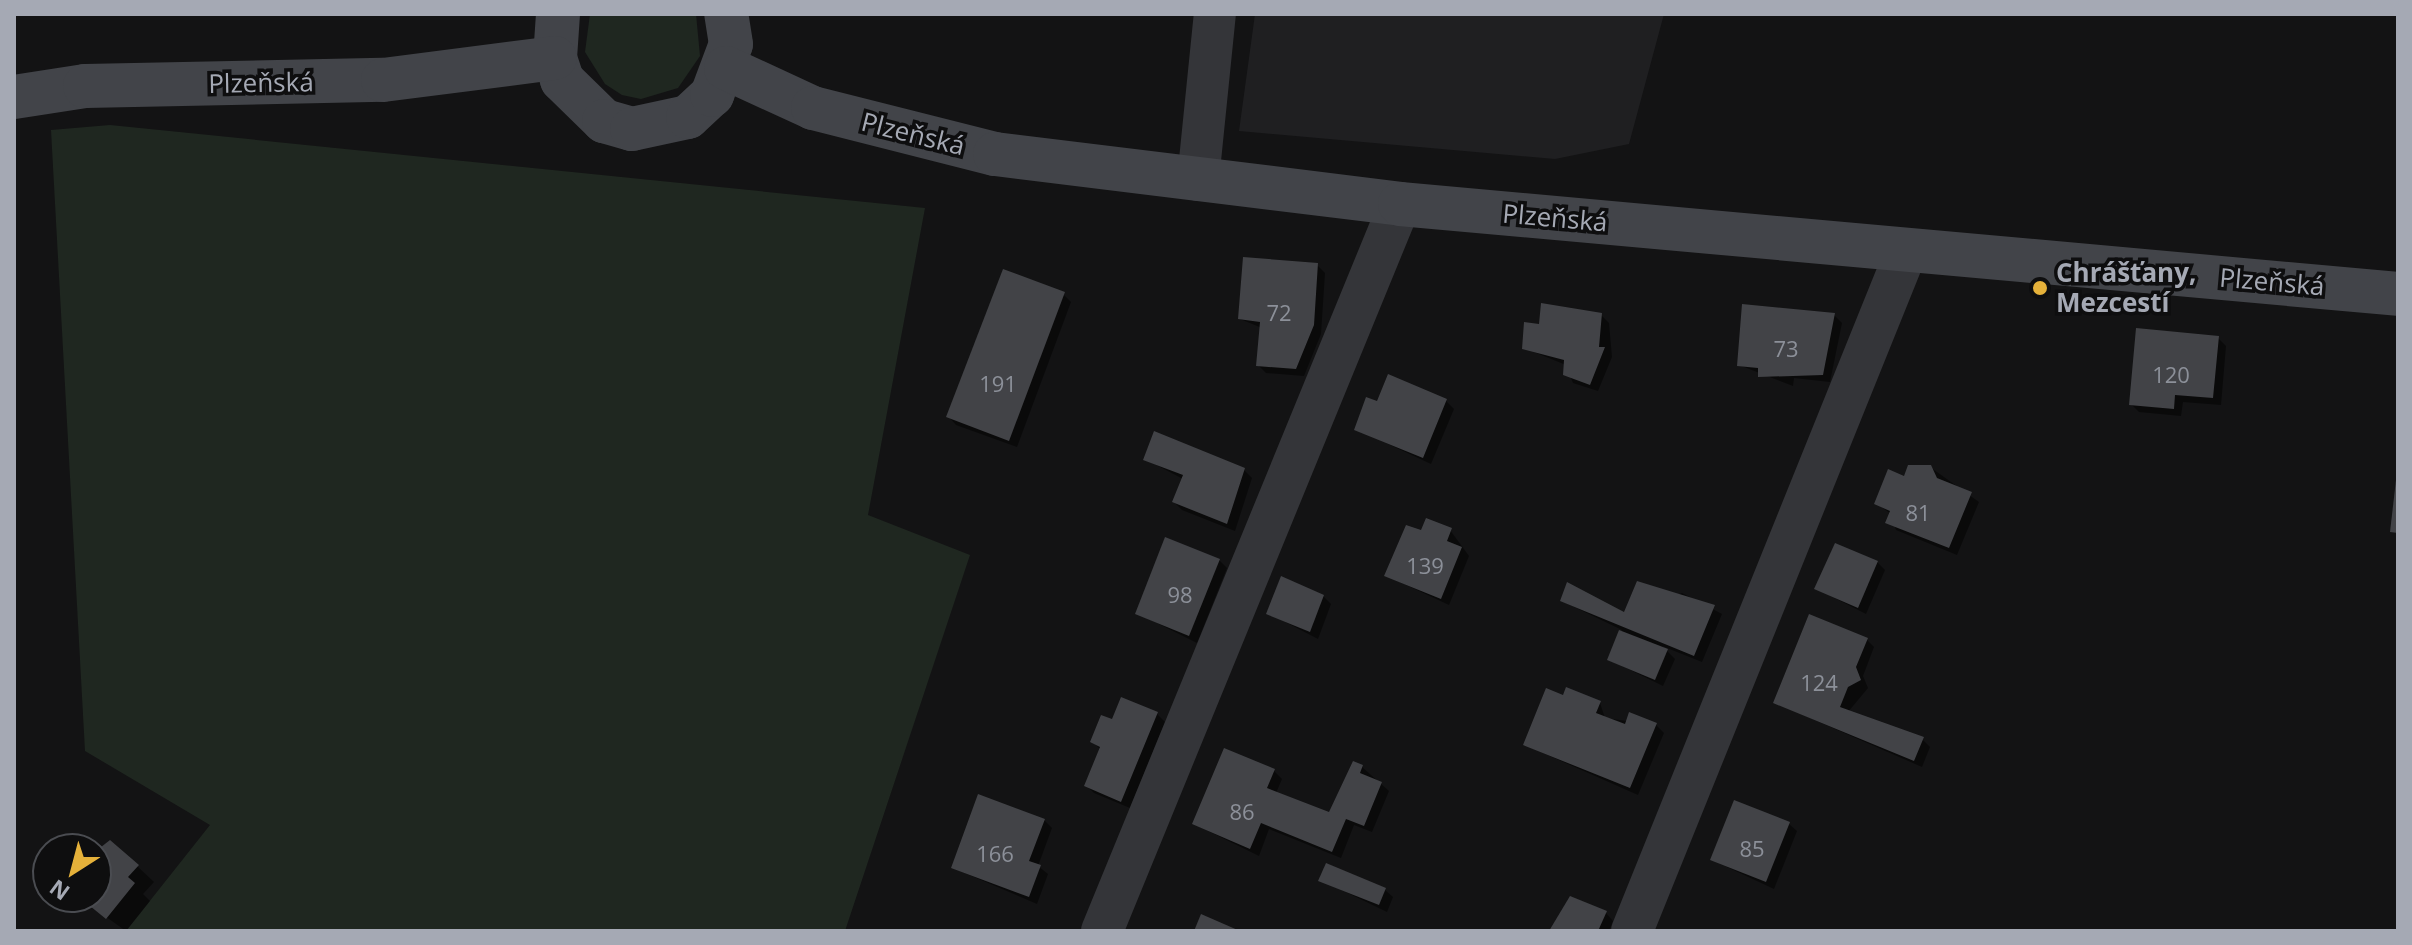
<!DOCTYPE html>
<meta charset="utf-8">
<style>
body{margin:0}
#map{position:relative;width:2412px;height:945px;overflow:hidden;background:#131314;font-family:"Open Sans",sans-serif}
div>[style]{position:absolute}
.built>*{inset:0;background:#1f1f21}
.green>*{inset:0;background:#1f2720}
.shadow>*{inset:0;background:#0007}
.building>*{inset:0;background:#424347}
.street>*{height:42px;margin:-21px;padding:0 21px;transform-origin:21px;border-radius:21px;background:#343539}
.secondary>*{height:44px;margin:-22px;padding:0 22px;transform-origin:22px;border-radius:22px;background:#424449}
.dots>*{width:22px;height:22px;translate:-50% -50%;box-sizing:border-box;border:4px solid #0e0e0f;border-radius:50%}
span{translate:-50% -50%;white-space:nowrap;text-align:center;line-height:1.15;-webkit-text-stroke:7px #0e0e0f;paint-order:stroke}
.number-label{font-size:22px;color:#8c9099}
.number-label span{-webkit-text-stroke-width:0}
.street-label{font-size:26px;color:#a5a9b4}
.poi-label{font-size:26px;color:#a5a9b4;font-weight:700}
.left{translate:0 -50%;text-align:left}
.frame{position:absolute;inset:0;border:16px solid #a5a9b4;pointer-events:none}
.north{position:absolute;left:32px;top:833px;width:80px;height:80px;box-sizing:border-box;background:#0e0e0f;border:2px solid #4a4c51;border-radius:50%;rotate:216deg;font-size:22px;font-weight:700;line-height:32px;text-align:center;color:#a5a9b4}
.north::after{content:'';display:block;margin:auto;width:28px;height:36px;background:#e5b13a;clip-path:polygon(50% 0,100% 100%,50% 72%,0 100%)}
</style>
<div id="map">
<div class="built">
<div style="clip-path:polygon(1255px 14px,1664px 14px,1629px 144px,1555px 159px,1239px 131px)"></div>
</div>
<div class="green">
<div style="clip-path:polygon(590px 14px,696px 14px,700px 56px,678px 88px,641px 99px,622px 95px,605px 84px,585px 52px)"></div>
<div style="clip-path:polygon(110px 125px,925px 208px,868px 515px,970px 555px,845px 931px,126px 931px,210px 825px,85px 751px,51px 130px)"></div>
</div>
<div class="shadow">
<div style="clip-path:polygon(1317px 265px,1325px 273px,1321px 334px,1304px 376px,1266px 373px,1258px 365px,1262px 328px,1240px 319px)"></div>
<div style="clip-path:polygon(1063px 294px,1071px 302px,1017px 447px,956px 425px,949px 417px)"></div>
<div style="clip-path:polygon(1601px 315px,1609px 323px,1612px 357px,1598px 391px,1573px 383px,1566px 365px,1524px 348px)"></div>
<div style="clip-path:polygon(1834px 315px,1842px 323px,1830px 382px,1794px 378px,1793px 386px,1739px 365px)"></div>
<div style="clip-path:polygon(2218px 338px,2226px 346px,2221px 405px,2183px 402px,2181px 416px,2139px 412px,2131px 404px)"></div>
<div style="clip-path:polygon(1446px 401px,1454px 409px,1431px 464px,1356px 429px,1378px 404px)"></div>
<div style="clip-path:polygon(1145px 459px,1244px 470px,1252px 478px,1235px 531px,1182px 510px,1174px 502px,1183px 479px)"></div>
<div style="clip-path:polygon(1930px 467px,1979px 502px,1957px 555px,1896px 530px,1891px 514px,1876px 503px)"></div>
<div style="clip-path:polygon(1450px 530px,1469px 556px,1449px 605px,1387px 576px,1422px 533px)"></div>
<div style="clip-path:polygon(1219px 560px,1227px 568px,1197px 643px,1137px 613px)"></div>
<div style="clip-path:polygon(1877px 562px,1885px 570px,1866px 614px,1817px 589px)"></div>
<div style="clip-path:polygon(1682px 593px,1722px 614px,1702px 662px,1662px 646px,1675px 659px,1663px 686px,1610px 660px,1622px 630px,1562px 601px,1625px 615px)"></div>
<div style="clip-path:polygon(1323px 596px,1331px 604px,1318px 639px,1268px 613px)"></div>
<div style="clip-path:polygon(1867px 640px,1874px 647px,1863px 676px,1868px 688px,1848px 712px,1922px 739px,1930px 747px,1922px 767px,1776px 703px)"></div>
<div style="clip-path:polygon(1564px 698px,1600px 703px,1605px 718px,1656px 725px,1664px 733px,1638px 795px,1525px 745px)"></div>
<div style="clip-path:polygon(1157px 714px,1165px 722px,1130px 808px,1094px 793px,1086px 785px,1100px 749px,1092px 741px,1113px 722px)"></div>
<div style="clip-path:polygon(1362px 767px,1389px 791px,1372px 832px,1354px 825px,1341px 858px,1269px 829px,1259px 856px,1194px 824px,1274px 771px,1282px 779px,1276px 793px,1330px 814px)"></div>
<div style="clip-path:polygon(1044px 820px,1052px 828px,1038px 866px,1048px 874px,1037px 904px,953px 868px)"></div>
<div style="clip-path:polygon(1789px 824px,1797px 831px,1774px 889px,1712px 860px)"></div>
<div style="clip-path:polygon(96px 853px,137px 866px,154px 882px,143px 894px,150px 901px,126px 931px,78px 897px,96px 897px)"></div>
<div style="clip-path:polygon(1321px 880px,1385px 890px,1393px 897px,1387px 912px)"></div>
<div style="clip-path:polygon(1606px 913px,1613px 921px,1609px 931px,1553px 931px)"></div>
</div>
<div class="building">
<div style="clip-path:polygon(1243px 257px,1318px 263px,1314px 325px,1296px 369px,1256px 366px,1260px 322px,1238px 319px)"></div>
<div style="clip-path:polygon(1003px 269px,1065px 292px,1009px 441px,946px 417px)"></div>
<div style="clip-path:polygon(1541px 303px,1602px 313px,1599px 347px,1605px 347px,1590px 385px,1563px 375px,1564px 360px,1522px 349px,1524px 322px,1539px 324px)"></div>
<div style="clip-path:polygon(1742px 304px,1835px 313px,1823px 375px,1758px 377px,1758px 368px,1737px 366px)"></div>
<div style="clip-path:polygon(2136px 328px,2219px 336px,2213px 398px,2175px 395px,2174px 409px,2129px 405px)"></div>
<div style="clip-path:polygon(1388px 374px,1447px 399px,1423px 458px,1354px 430px,1366px 397px,1377px 401px)"></div>
<div style="clip-path:polygon(1154px 431px,1245px 468px,1227px 524px,1172px 502px,1183px 475px,1143px 460px)"></div>
<div style="clip-path:polygon(1908px 465px,1931px 465px,1937px 478px,1972px 492px,1949px 548px,1885px 523px,1890px 511px,1874px 504px,1888px 469px,1904px 476px)"></div>
<div style="clip-path:polygon(2396px 480px,2398px 481px,2398px 533px,2390px 532px)"></div>
<div style="clip-path:polygon(1426px 518px,1452px 528px,1447px 541px,1462px 547px,1441px 599px,1384px 576px,1406px 525px,1421px 530px)"></div>
<div style="clip-path:polygon(1165px 537px,1220px 559px,1189px 636px,1135px 614px)"></div>
<div style="clip-path:polygon(1835px 543px,1878px 561px,1858px 608px,1814px 589px)"></div>
<div style="clip-path:polygon(1281px 576px,1324px 595px,1310px 632px,1266px 614px)"></div>
<div style="clip-path:polygon(1637px 581px,1715px 605px,1694px 656px,1560px 601px,1567px 582px,1624px 612px)"></div>
<div style="clip-path:polygon(1809px 614px,1868px 638px,1856px 667px,1861px 680px,1848px 687px,1840px 707px,1924px 737px,1914px 761px,1773px 703px)"></div>
<div style="clip-path:polygon(1619px 630px,1668px 649px,1655px 680px,1607px 660px)"></div>
<div style="clip-path:polygon(1566px 687px,1601px 701px,1596px 713px,1625px 724px,1629px 712px,1657px 723px,1630px 788px,1523px 745px,1546px 688px,1563px 695px)"></div>
<div style="clip-path:polygon(1121px 697px,1158px 712px,1121px 802px,1084px 786px,1100px 747px,1090px 742px,1101px 715px,1112px 719px)"></div>
<div style="clip-path:polygon(1224px 748px,1275px 769px,1267px 788px,1329px 812px,1353px 761px,1363px 765px,1360px 773px,1382px 782px,1364px 826px,1346px 819px,1332px 852px,1261px 823px,1250px 849px,1192px 824px)"></div>
<div style="clip-path:polygon(978px 794px,1045px 819px,1029px 861px,1041px 865px,1029px 897px,951px 868px)"></div>
<div style="clip-path:polygon(1734px 800px,1790px 822px,1766px 882px,1710px 860px)"></div>
<div style="clip-path:polygon(81px 839px,94px 849px,73px 849px)"></div>
<div style="clip-path:polygon(110px 840px,139px 865px,128px 877px,135px 883px,106px 919px,79px 897px,96px 897px,96px 851px)"></div>
<div style="clip-path:polygon(1326px 863px,1386px 888px,1379px 905px,1318px 881px)"></div>
<div style="clip-path:polygon(1570px 896px,1607px 911px,1598px 931px,1549px 931px)"></div>
<div style="clip-path:polygon(1201px 914px,1240px 931px,1194px 931px)"></div>
</div>
<div class="street">
<div style="left:1198px;top:180px;width:167px;rotate:-84.2deg"></div>
<div style="left:1102px;top:931px;width:786px;rotate:-67.71deg"></div>
<div style="left:1632px;top:931px;width:732px;rotate:-68.02deg"></div>
</div>
<div class="secondary">
<div style="left:558px;top:14px;width:44px;rotate:93.9deg"></div>
<div style="left:555px;top:58px;width:23px;rotate:72deg"></div>
<div style="left:562px;top:80px;width:59px;rotate:44.3deg"></div>
<div style="left:604px;top:121px;width:29px;rotate:16deg"></div>
<div style="left:632px;top:129px;width:57px;rotate:-12.1deg"></div>
<div style="left:688px;top:117px;width:33px;rotate:-43deg"></div>
<div style="left:712px;top:95px;width:54px;rotate:-69.6deg"></div>
<div style="left:731px;top:44px;width:30px;rotate:-99deg"></div>
<div style="left:726px;top:68px;width:96px;rotate:24.7deg"></div>
<div style="left:813px;top:108px;width:188px;rotate:14.2deg"></div>
<div style="left:995px;top:154px;width:408px;rotate:7deg"></div>
<div style="left:1400px;top:204px;width:1002px;rotate:5.15deg"></div>
<div style="left:14px;top:97px;width:72px;rotate:-8.8deg"></div>
<div style="left:85px;top:86px;width:298px;rotate:-1.2deg"></div>
<div style="left:383px;top:80px;width:173px;rotate:-7.3deg"></div>
</div>
<div class="dots">
<div style="left:2040px;top:288px;background:#e5b13a"></div>
</div>
<div class="number-label">
<span style="left:1279px;top:313px">72</span>
<span style="left:1786px;top:349px">73</span>
<span style="left:2171px;top:375px">120</span>
<span style="left:998px;top:384px">191</span>
<span style="left:1918px;top:513px">81</span>
<span style="left:1425px;top:566px">139</span>
<span style="left:1180px;top:595px">98</span>
<span style="left:1819px;top:683px">124</span>
<span style="left:1242px;top:812px">86</span>
<span style="left:1752px;top:849px">85</span>
<span style="left:995px;top:854px">166</span>
</div>
<div class="street-label">
<span style="left:261px;top:83px;rotate:-1deg">Plzeňská</span>
<span style="left:913px;top:134px;rotate:14deg">Plzeňská</span>
<span style="left:1555px;top:218px;rotate:5deg">Plzeňská</span>
<span style="left:2272px;top:282px;rotate:5deg">Plzeňská</span>
</div>
<div class="poi-label">
<span class="left" style="left:2056px;top:288px">Chrášťany,<br>Mezcestí</span>
</div>
<div class="frame"></div>
<div class="north">N</div>
</div>
